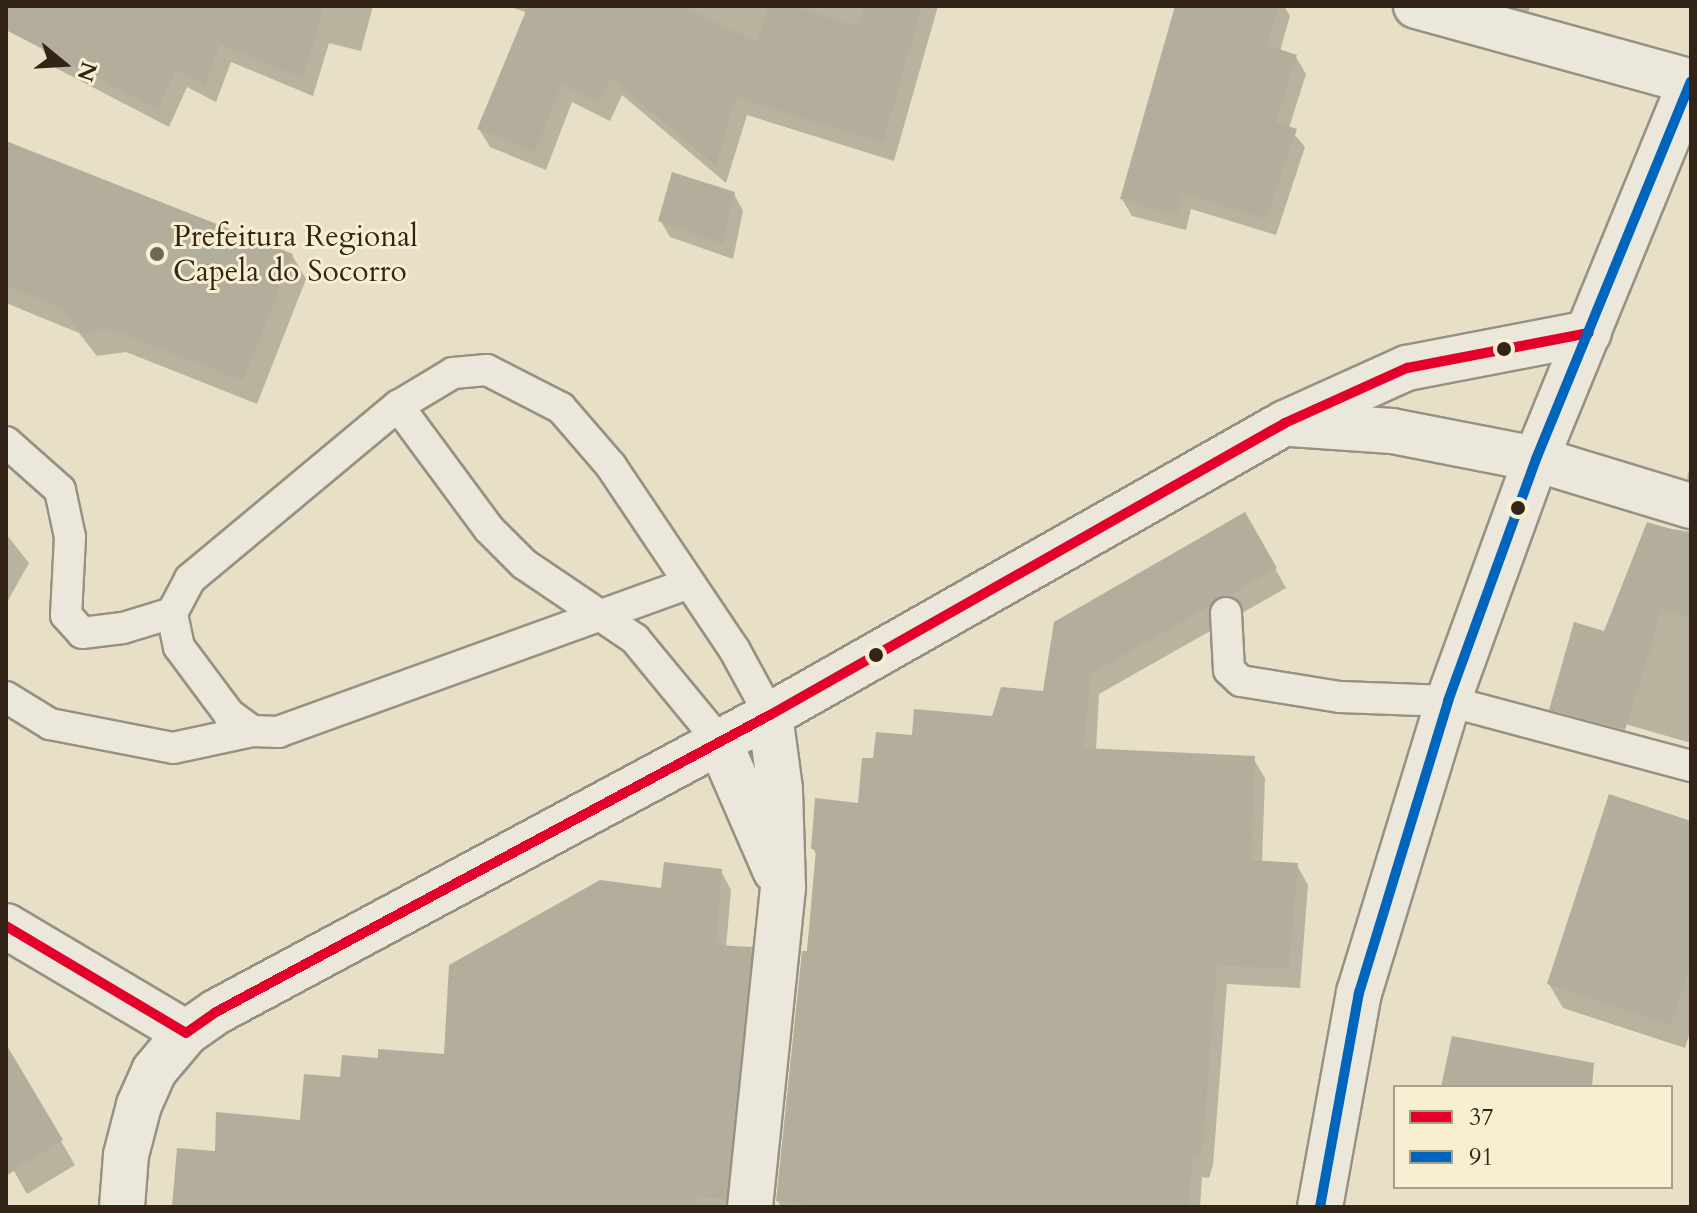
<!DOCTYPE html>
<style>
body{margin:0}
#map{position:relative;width:1697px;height:1213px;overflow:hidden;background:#e7dfc6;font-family:Cardo,serif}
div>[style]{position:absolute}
.shadow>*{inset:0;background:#0003}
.building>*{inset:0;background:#b3ad9c}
.roads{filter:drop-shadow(2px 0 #989182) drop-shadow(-2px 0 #989182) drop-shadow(0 2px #989182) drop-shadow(0 -2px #989182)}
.service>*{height:30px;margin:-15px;padding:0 15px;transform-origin:15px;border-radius:15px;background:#ebe7da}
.minor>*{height:44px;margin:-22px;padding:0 22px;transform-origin:22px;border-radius:22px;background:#ebe7da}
.secondary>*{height:44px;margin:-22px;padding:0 22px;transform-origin:22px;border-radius:22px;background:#ebe7da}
.bus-1>*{height:10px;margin:-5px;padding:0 5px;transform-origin:5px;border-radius:5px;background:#e4002b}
.bus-2>*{height:10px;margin:-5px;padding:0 5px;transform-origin:5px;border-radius:5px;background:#0065bd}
.dots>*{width:22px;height:22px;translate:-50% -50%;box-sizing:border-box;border:4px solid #f8efd2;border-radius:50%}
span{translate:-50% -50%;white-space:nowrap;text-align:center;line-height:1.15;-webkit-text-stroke:6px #f8efd2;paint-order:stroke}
.poi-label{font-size:30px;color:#322517}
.left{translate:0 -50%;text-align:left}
.frame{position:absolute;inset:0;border:8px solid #322517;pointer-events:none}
.legend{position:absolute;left:1393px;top:1085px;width:280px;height:104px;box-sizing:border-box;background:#f8efd2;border:2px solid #a99e87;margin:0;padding:10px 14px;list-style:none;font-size:24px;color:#322517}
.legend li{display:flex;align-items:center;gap:16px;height:40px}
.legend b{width:40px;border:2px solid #a99e87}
.north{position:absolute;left:24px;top:24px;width:80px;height:80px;-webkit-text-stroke:6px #f8efd2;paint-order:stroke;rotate:108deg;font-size:22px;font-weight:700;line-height:32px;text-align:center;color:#322517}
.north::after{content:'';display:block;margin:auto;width:28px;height:36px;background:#322517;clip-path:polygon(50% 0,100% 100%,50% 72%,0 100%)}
</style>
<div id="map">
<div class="shadow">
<div style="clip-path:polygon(57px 6px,373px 6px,361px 51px,329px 43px,313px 96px,231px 62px,216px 102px,187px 87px,169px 127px,52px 66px,41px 47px)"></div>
<div style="clip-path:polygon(508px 6px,938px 6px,894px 161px,747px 115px,726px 183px,622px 95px,610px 121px,572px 102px,546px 170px,490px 147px,479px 129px,528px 13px)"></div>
<div style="clip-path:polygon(1177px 6px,1284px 6px,1290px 16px,1280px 51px,1296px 57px,1306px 74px,1289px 128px,1305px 147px,1276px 235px,1191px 209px,1186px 230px,1132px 216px,1122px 199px)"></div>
<div style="clip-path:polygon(1467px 6px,1530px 6px,1526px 23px)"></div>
<div style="clip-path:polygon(6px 143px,292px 255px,306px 279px,257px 404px,126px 352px,97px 356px,79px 333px,6px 303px)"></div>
<div style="clip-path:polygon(734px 194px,743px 211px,733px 259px,670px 237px,660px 220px)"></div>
<div style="clip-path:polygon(1691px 463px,1691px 485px,1687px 478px)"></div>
<div style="clip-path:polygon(1244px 514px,1286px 588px,1099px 694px,1096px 751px,1253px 758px,1265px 778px,1262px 862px,1297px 865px,1308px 885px,1300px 988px,1227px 984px,1213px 1165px,1209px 1178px,1202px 1177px,1200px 1207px,781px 1207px,778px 1201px,818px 857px,813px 849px,859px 805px,875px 761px,913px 737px,993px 718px,1045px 694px)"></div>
<div style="clip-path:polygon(1648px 525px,1691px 532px,1691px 743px,1566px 707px,1605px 633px)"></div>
<div style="clip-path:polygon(6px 534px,29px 563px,6px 604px)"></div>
<div style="clip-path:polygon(1691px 823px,1691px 1029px,1685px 1048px,1563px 1008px,1549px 984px)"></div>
<div style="clip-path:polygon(721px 871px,731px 890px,726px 948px,750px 949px,761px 968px,736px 1207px,174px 1207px,217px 1153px,302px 1122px,342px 1080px,379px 1060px,446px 1056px,663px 890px)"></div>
<div style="clip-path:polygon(6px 1048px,75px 1165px,27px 1194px,14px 1171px,6px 1176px)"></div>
</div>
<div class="building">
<div style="clip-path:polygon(6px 6px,324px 6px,303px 79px,220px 44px,205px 85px,176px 70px,158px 109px,6px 30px)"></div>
<div style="clip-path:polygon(528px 6px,683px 6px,757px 42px,768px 6px,792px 6px,859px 27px,864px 6px,922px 6px,883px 143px,736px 97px,716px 166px,611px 78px,599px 103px,562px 84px,535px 152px,477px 129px)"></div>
<div style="clip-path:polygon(1175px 6px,1279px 6px,1267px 45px,1297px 55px,1276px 122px,1297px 129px,1266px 219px,1182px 193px,1176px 215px,1120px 199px)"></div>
<div style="clip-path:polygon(6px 141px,293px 254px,243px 381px,111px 329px,81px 333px,63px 309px,6px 286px)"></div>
<div style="clip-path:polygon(672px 172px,735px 192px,723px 244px,658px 221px)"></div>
<div style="clip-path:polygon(1245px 512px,1277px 568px,1086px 676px,1091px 676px,1083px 748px,1255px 756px,1251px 860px,1298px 863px,1289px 969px,1217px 965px,1203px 1144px,1198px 1159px,1192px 1158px,1189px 1207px,828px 1207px,776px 1201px,802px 951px,807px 951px,816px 849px,811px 849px,815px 798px,858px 803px,862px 758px,873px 758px,876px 732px,912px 735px,914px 709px,992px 716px,1001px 687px,1043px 691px,1054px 622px)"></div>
<div style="clip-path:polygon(1647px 522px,1691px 535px,1691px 618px,1662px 609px,1625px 730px,1549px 710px,1574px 622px,1604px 631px)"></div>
<div style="clip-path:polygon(1609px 794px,1691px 821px,1691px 965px,1671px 1025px,1547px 984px)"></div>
<div style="clip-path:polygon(664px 862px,722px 869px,716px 945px,752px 947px,726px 1199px,696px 1197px,695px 1207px,172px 1207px,177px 1148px,215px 1151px,216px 1112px,300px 1120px,304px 1074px,340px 1077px,342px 1055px,378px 1058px,378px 1049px,444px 1054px,449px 965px,600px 880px,661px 888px)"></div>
<div style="clip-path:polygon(1452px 1036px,1594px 1063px,1592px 1087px,1441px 1087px)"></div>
<div style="clip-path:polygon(6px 1044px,63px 1140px,6px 1174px)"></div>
</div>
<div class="roads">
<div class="service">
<div style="left:398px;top:406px;width:153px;rotate:53.5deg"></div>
<div style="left:489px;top:529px;width:49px;rotate:45deg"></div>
<div style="left:524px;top:564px;width:134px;rotate:34deg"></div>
<div style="left:635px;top:639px;width:132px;rotate:50.5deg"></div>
<div style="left:6px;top:442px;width:72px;rotate:41.6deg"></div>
<div style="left:60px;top:490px;width:48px;rotate:78deg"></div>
<div style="left:70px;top:537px;width:78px;rotate:92.9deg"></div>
<div style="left:66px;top:615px;width:24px;rotate:48deg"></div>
<div style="left:82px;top:633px;width:41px;rotate:-7deg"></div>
<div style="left:123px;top:628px;width:51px;rotate:-17deg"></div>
<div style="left:687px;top:584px;width:434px;rotate:160.1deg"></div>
<div style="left:279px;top:732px;width:27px;rotate:-178deg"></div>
<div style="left:252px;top:731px;width:29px;rotate:-144deg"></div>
<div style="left:229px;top:714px;width:84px;rotate:-126.7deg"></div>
<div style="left:179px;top:647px;width:35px;rotate:-102deg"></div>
<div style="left:172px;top:613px;width:38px;rotate:-62deg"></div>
<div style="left:190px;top:579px;width:271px;rotate:-39.8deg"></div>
<div style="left:398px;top:406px;width:64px;rotate:-31deg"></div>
<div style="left:453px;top:373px;width:34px;rotate:-5deg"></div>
<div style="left:487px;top:370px;width:83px;rotate:27.2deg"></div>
<div style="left:561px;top:408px;width:77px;rotate:49.2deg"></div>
<div style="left:611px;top:466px;width:220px;rotate:56.1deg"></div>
<div style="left:734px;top:649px;width:75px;rotate:61.4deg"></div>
<div style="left:1226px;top:613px;width:57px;rotate:87deg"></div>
<div style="left:1229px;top:670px;width:16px;rotate:43deg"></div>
<div style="left:1241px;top:681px;width:100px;rotate:9.2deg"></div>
<div style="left:1340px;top:697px;width:108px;rotate:2.1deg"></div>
<div style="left:1448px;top:701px;width:252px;rotate:15deg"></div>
<div style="left:6px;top:697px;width:52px;rotate:31.5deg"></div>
<div style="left:50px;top:724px;width:125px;rotate:11deg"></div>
<div style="left:173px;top:748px;width:81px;rotate:-12.1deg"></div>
</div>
<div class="minor">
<div style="left:1416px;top:6px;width:285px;rotate:15.4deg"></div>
<div style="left:1291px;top:424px;width:101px;rotate:4deg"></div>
<div style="left:1392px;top:431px;width:147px;rotate:11deg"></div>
<div style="left:1536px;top:459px;width:162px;rotate:16.9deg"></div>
<div style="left:719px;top:741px;width:141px;rotate:66.5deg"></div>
<div style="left:6px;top:926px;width:209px;rotate:30.7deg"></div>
<div style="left:186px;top:1033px;width:37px;rotate:-35deg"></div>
<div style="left:216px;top:1012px;width:629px;rotate:-28.2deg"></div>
<div style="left:770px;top:715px;width:592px;rotate:-29.55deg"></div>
<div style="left:1285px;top:423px;width:134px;rotate:-24.3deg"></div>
<div style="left:1407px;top:368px;width:185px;rotate:-10.9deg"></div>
<div style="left:122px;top:1207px;width:52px;rotate:-85.6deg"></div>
<div style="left:126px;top:1155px;width:52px;rotate:-75.4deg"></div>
<div style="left:139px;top:1105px;width:37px;rotate:-66deg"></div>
<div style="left:154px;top:1071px;width:50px;rotate:-49.9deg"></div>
<div style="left:750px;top:1207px;width:322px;rotate:-84.1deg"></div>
<div style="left:783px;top:887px;width:98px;rotate:-91.8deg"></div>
<div style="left:780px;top:789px;width:75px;rotate:-97.7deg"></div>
</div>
<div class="secondary">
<div style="left:1320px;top:1207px;width:218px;rotate:-79.7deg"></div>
<div style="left:1359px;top:993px;width:305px;rotate:-73deg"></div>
<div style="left:1448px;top:701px;width:258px;rotate:-70deg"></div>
<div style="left:1536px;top:459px;width:408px;rotate:-67.7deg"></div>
</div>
</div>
<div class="bus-1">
<div style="left:6px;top:926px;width:209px;rotate:30.7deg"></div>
<div style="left:186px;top:1033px;width:37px;rotate:-35deg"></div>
<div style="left:216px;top:1012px;width:629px;rotate:-28.2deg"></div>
<div style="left:770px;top:715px;width:592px;rotate:-29.55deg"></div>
<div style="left:1285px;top:423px;width:134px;rotate:-24.3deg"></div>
<div style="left:1407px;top:368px;width:185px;rotate:-10.9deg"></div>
</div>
<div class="bus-2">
<div style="left:1320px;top:1207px;width:218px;rotate:-79.7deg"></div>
<div style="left:1359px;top:993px;width:305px;rotate:-73deg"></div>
<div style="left:1448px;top:701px;width:258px;rotate:-70deg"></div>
<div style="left:1536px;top:459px;width:408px;rotate:-67.7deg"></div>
</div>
<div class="dots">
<div style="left:157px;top:254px;background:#716654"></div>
<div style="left:1504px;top:349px;background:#322517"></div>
<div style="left:1518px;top:508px;background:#322517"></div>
<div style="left:876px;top:655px;background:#322517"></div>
</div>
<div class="poi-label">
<span class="left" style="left:173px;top:254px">Prefeitura Regional<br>Capela do Socorro</span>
</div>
<div class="frame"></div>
<ul class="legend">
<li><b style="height:10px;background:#e4002b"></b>37</li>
<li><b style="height:10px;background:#0065bd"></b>91</li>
</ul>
<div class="north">N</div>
</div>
